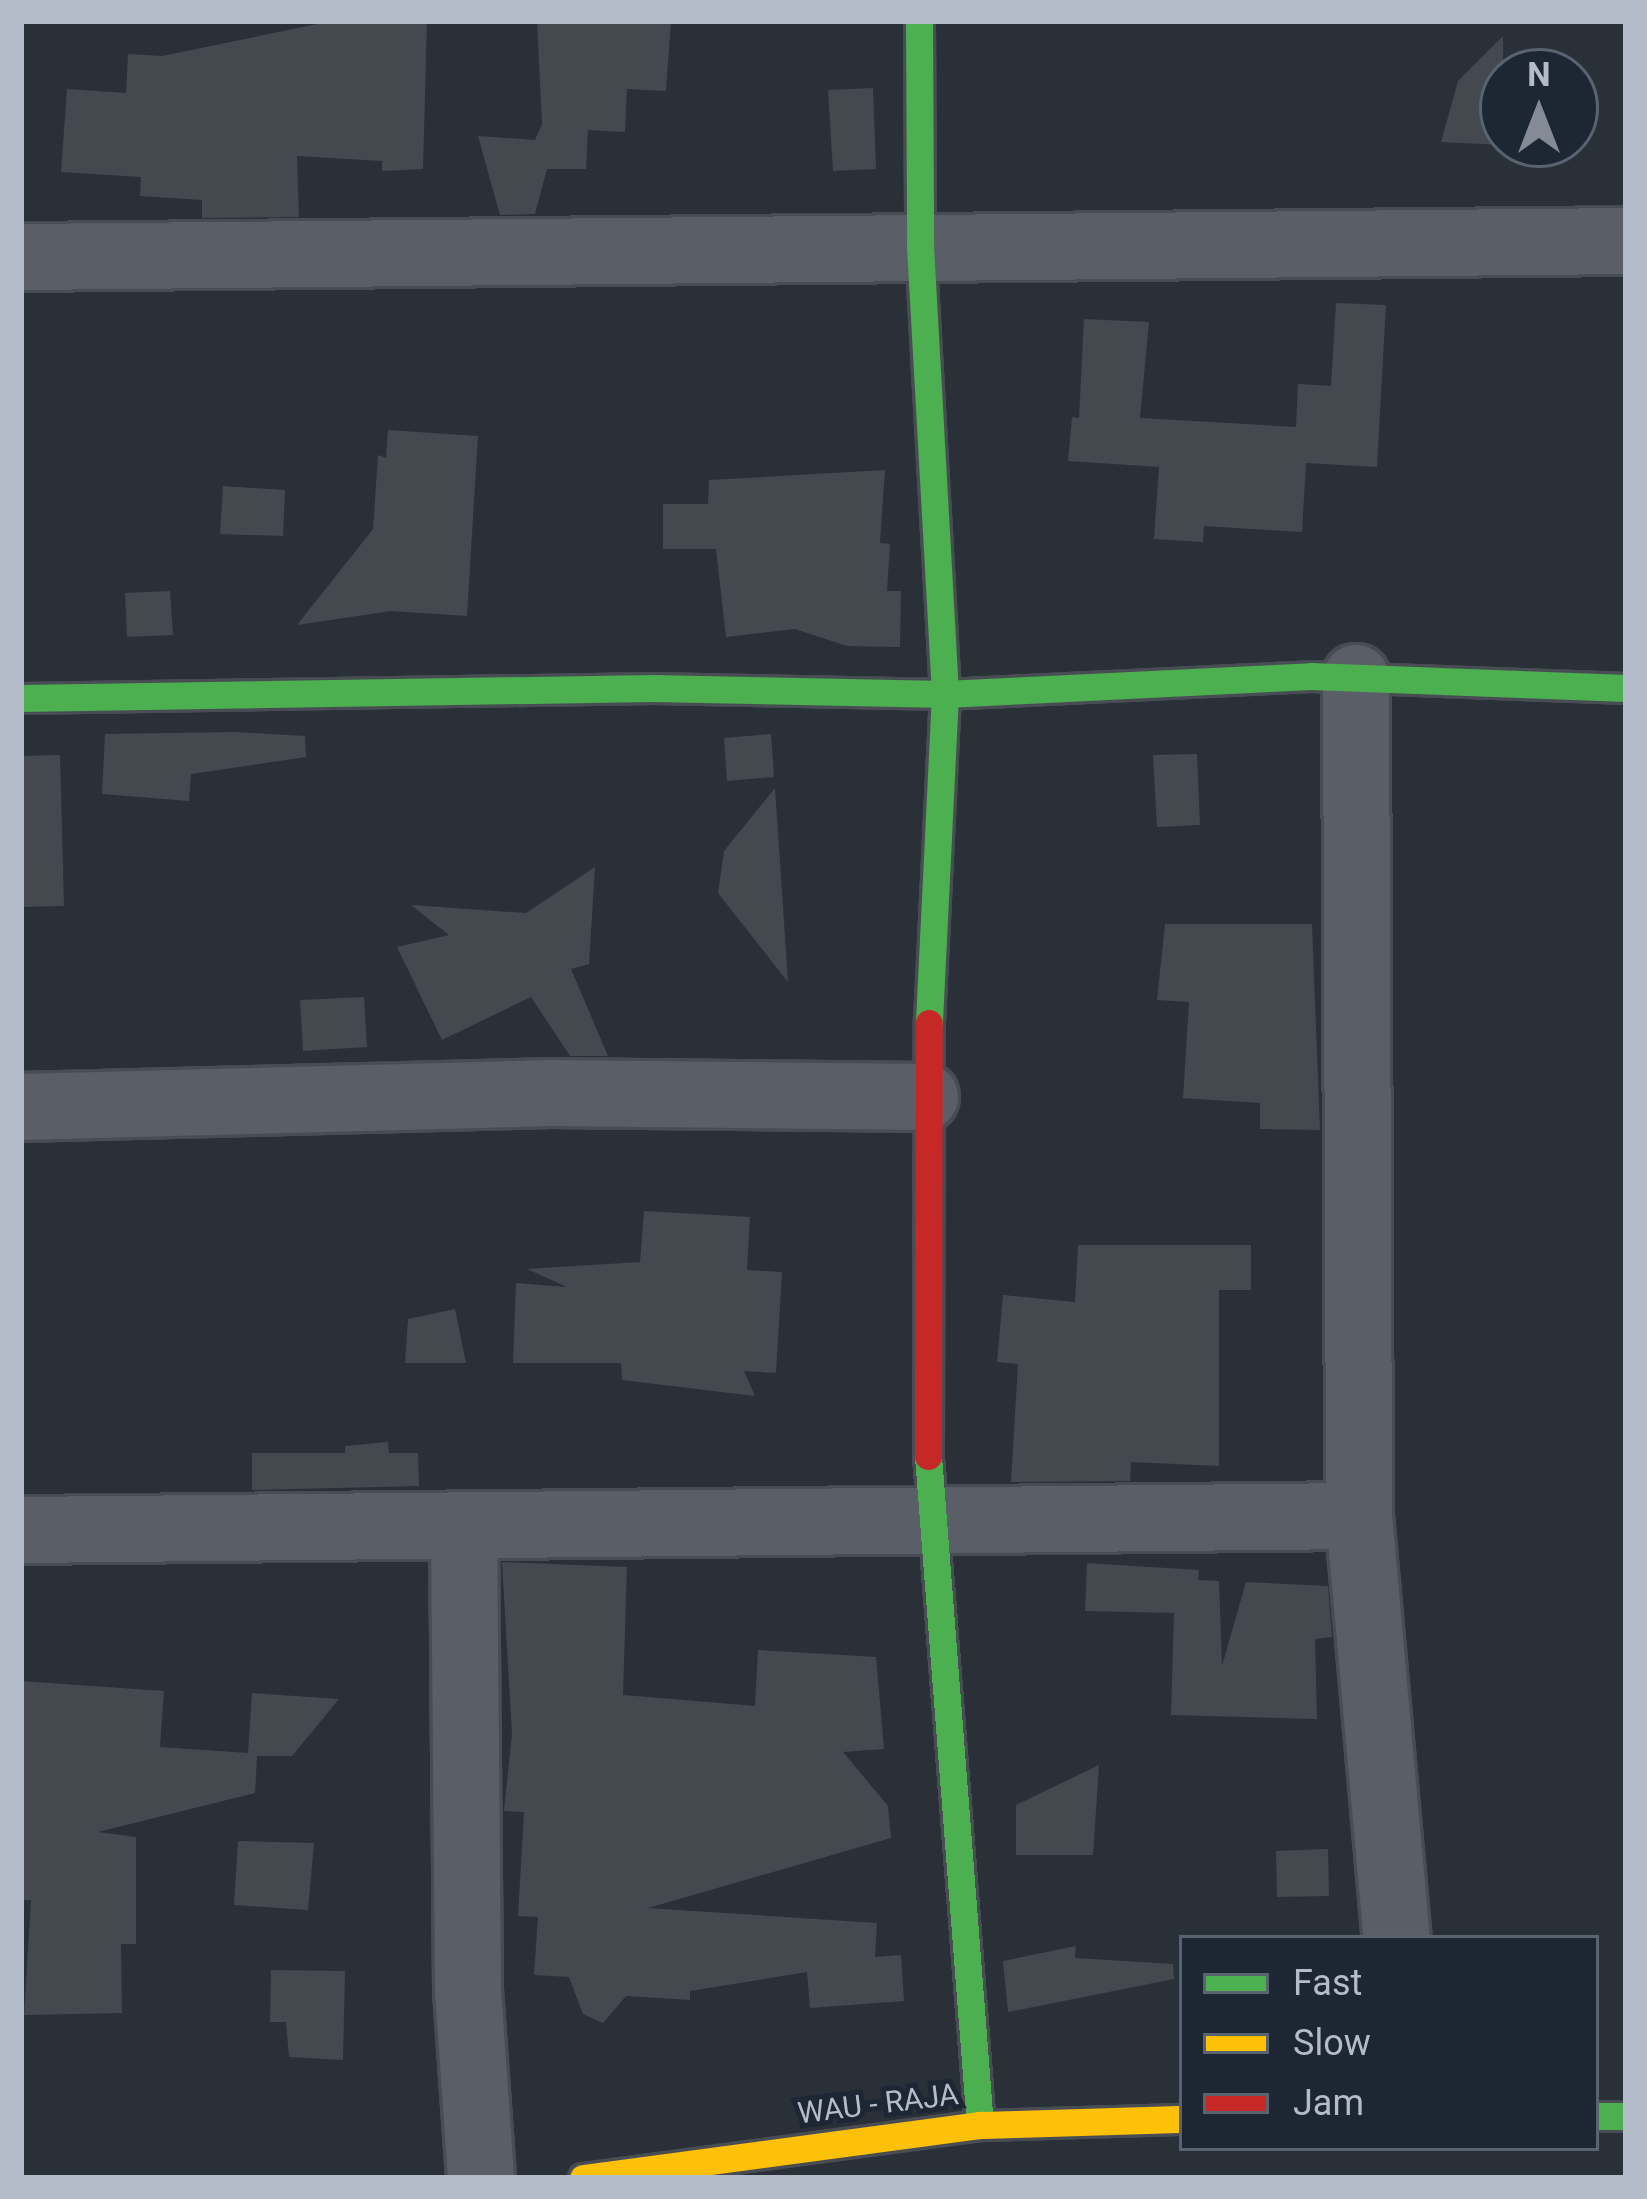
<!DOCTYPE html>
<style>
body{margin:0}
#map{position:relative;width:1647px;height:2199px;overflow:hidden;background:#2a3038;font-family:Roboto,sans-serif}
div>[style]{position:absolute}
.building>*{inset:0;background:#444950}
.roads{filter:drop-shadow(3px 0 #484c53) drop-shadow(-3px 0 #484c53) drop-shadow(0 3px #484c53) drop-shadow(0 -3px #484c53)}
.street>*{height:66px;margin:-33px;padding:0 33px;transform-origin:33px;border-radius:33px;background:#5a5e66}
.fast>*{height:27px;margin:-13.5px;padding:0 13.5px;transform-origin:13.5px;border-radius:13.5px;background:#4caf50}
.slow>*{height:27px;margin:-13.5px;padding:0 13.5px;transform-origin:13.5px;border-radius:13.5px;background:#ffc107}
.jam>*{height:27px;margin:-13.5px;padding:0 13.5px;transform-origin:13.5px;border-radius:13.5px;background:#c62828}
span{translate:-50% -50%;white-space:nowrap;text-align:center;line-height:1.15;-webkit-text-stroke:10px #1d2633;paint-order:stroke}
.street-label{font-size:30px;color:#b4bcc9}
.frame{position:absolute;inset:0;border:24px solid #b4bcc9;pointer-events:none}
.legend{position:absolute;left:1179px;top:1935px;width:420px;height:216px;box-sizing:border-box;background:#1d2633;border:3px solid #59626f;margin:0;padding:15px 21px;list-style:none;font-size:36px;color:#b4bcc9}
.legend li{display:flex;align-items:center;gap:24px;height:60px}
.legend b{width:60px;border:3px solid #59626f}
.north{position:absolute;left:1479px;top:48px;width:120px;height:120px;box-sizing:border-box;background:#1d2633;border:3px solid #59626f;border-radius:50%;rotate:0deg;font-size:33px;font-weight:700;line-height:48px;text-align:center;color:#b4bcc9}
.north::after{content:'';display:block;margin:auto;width:42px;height:54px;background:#848b96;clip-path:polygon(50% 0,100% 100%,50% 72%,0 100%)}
</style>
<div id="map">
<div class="building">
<div style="clip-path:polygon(332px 21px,427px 21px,423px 169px,382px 171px,382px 161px,297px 156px,299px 217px,202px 218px,202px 200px,140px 196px,141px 177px,61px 172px,67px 89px,126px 93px,128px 54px,162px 56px)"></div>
<div style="clip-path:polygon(537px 21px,671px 21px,666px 91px,627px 89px,625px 132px,588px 130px,586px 169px,547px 169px,535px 214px,500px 215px,478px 136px,535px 140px,542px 124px)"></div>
<div style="clip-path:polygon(1503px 36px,1503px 145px,1441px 142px,1458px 81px)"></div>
<div style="clip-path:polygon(873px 88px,876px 169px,833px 171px,828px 90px)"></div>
<div style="clip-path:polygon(1336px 303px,1386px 305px,1377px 467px,1306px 463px,1302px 532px,1204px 526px,1203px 542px,1154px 539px,1159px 467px,1068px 461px,1072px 417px,1079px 418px,1084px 319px,1149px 322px,1140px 418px,1296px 427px,1298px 384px,1331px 386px)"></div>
<div style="clip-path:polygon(388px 430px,478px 436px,467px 616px,391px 611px,297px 625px,373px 529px,378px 455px,386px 458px)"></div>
<div style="clip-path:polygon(885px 470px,880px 543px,890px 544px,887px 591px,901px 591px,900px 647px,847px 646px,795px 629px,726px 637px,716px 549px,663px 549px,663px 504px,708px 504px,709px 480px)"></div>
<div style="clip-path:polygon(223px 486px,285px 490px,283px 536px,220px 534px)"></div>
<div style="clip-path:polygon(170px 591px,173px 635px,127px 637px,125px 593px)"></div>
<div style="clip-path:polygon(235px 732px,305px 736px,306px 757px,191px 774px,189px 801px,102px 794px,105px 734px)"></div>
<div style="clip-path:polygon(771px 734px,774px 777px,727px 781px,724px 738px)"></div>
<div style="clip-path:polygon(1197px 754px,1200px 825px,1157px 827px,1153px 755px)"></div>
<div style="clip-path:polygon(60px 755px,64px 906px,21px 907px,21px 756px)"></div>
<div style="clip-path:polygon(775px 788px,788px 982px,718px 893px,724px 851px)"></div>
<div style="clip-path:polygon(595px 867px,589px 964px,571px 969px,608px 1056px,570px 1056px,531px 997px,442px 1040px,397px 947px,449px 935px,411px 905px,526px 913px)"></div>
<div style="clip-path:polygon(1165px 924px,1312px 924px,1320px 1130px,1260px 1129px,1260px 1103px,1183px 1098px,1189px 1002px,1157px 1000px)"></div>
<div style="clip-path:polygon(364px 997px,367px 1047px,303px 1051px,300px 1000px)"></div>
<div style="clip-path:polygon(644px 1211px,750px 1217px,747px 1270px,782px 1272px,776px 1373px,744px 1371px,755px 1396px,622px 1380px,621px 1363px,513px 1363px,516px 1283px,567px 1287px,527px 1269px,640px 1262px)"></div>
<div style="clip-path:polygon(1078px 1245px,1251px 1245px,1251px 1290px,1219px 1290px,1219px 1466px,1131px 1462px,1130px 1481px,1011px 1482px,1018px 1364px,997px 1362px,1003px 1295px,1075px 1302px)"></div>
<div style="clip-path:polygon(455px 1309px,466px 1363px,405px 1363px,408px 1319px)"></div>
<div style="clip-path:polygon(388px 1442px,389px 1453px,418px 1453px,419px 1486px,252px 1490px,252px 1453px,345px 1453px,345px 1446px)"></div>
<div style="clip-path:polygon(502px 1562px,627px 1567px,623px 1695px,755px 1706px,758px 1650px,876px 1657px,884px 1749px,843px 1752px,888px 1806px,891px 1838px,648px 1908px,877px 1923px,875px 1957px,901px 1955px,904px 2001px,810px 2008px,807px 1972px,690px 1991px,690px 2000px,626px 1996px,603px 2023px,583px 2014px,569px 1977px,534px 1975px,538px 1917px,518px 1916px,524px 1812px,504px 1811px,512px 1734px)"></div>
<div style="clip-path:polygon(1087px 1563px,1199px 1570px,1198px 1580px,1219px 1581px,1222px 1666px,1246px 1582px,1328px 1586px,1332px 1637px,1315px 1639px,1317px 1719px,1171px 1715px,1174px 1613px,1085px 1611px)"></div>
<div style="clip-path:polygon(21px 1681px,164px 1691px,160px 1747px,248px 1753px,252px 1693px,339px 1699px,292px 1756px,257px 1756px,255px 1793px,98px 1832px,136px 1837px,136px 1944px,121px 1944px,122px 2013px,24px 2015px,31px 1900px,21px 1900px)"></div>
<div style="clip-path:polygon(1099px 1765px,1093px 1855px,1016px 1855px,1016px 1805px)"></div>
<div style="clip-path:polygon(238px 1841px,314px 1843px,308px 1910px,234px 1905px)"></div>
<div style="clip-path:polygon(1328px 1849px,1329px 1896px,1277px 1897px,1276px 1851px)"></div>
<div style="clip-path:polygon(1076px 1946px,1075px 1958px,1173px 1964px,1174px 1979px,1008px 2012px,1003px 1961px)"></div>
<div style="clip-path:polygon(271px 1970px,345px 1971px,343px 2060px,289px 2057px,286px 2022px,270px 2022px)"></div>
</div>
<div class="roads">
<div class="street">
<div style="left:21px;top:257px;width:1605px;rotate:-0.57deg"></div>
<div style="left:1356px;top:678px;width:838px;rotate:89.79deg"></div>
<div style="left:1359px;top:1516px;width:424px;rotate:84.9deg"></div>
<div style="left:21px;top:1107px;width:530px;rotate:-1.51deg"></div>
<div style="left:551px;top:1093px;width:374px;rotate:0.6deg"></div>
<div style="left:464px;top:1528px;width:463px;rotate:89.5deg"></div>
<div style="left:468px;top:1991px;width:187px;rotate:86deg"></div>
<div style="left:21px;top:1530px;width:1338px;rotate:-0.6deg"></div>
</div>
<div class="fast">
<div style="left:919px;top:21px;width:225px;rotate:89.7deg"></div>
<div style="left:920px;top:246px;width:449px;rotate:86.8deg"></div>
<div style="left:945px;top:694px;width:329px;rotate:92.8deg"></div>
<div style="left:21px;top:698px;width:632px;rotate:-0.91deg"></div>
<div style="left:653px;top:688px;width:292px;rotate:1.2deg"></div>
<div style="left:945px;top:694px;width:366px;rotate:-2.8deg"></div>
<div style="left:1311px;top:676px;width:315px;rotate:2.2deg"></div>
<div style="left:928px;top:1456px;width:671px;rotate:85.56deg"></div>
<div style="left:1596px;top:2116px;width:30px"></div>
</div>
<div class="slow">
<div style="left:583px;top:2178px;width:401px;rotate:-7.6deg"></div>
<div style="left:980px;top:2125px;width:202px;rotate:-1.7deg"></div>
</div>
<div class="jam">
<div style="left:928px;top:1456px;width:433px;rotate:-89.9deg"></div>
</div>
</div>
<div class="street-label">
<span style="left:878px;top:2104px;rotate:-7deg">WAU - RAJA</span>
</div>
<div class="frame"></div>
<ul class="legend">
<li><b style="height:15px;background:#4caf50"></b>Fast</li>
<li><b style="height:15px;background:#ffc107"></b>Slow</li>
<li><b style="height:15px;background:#c62828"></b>Jam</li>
</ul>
<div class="north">N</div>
</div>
